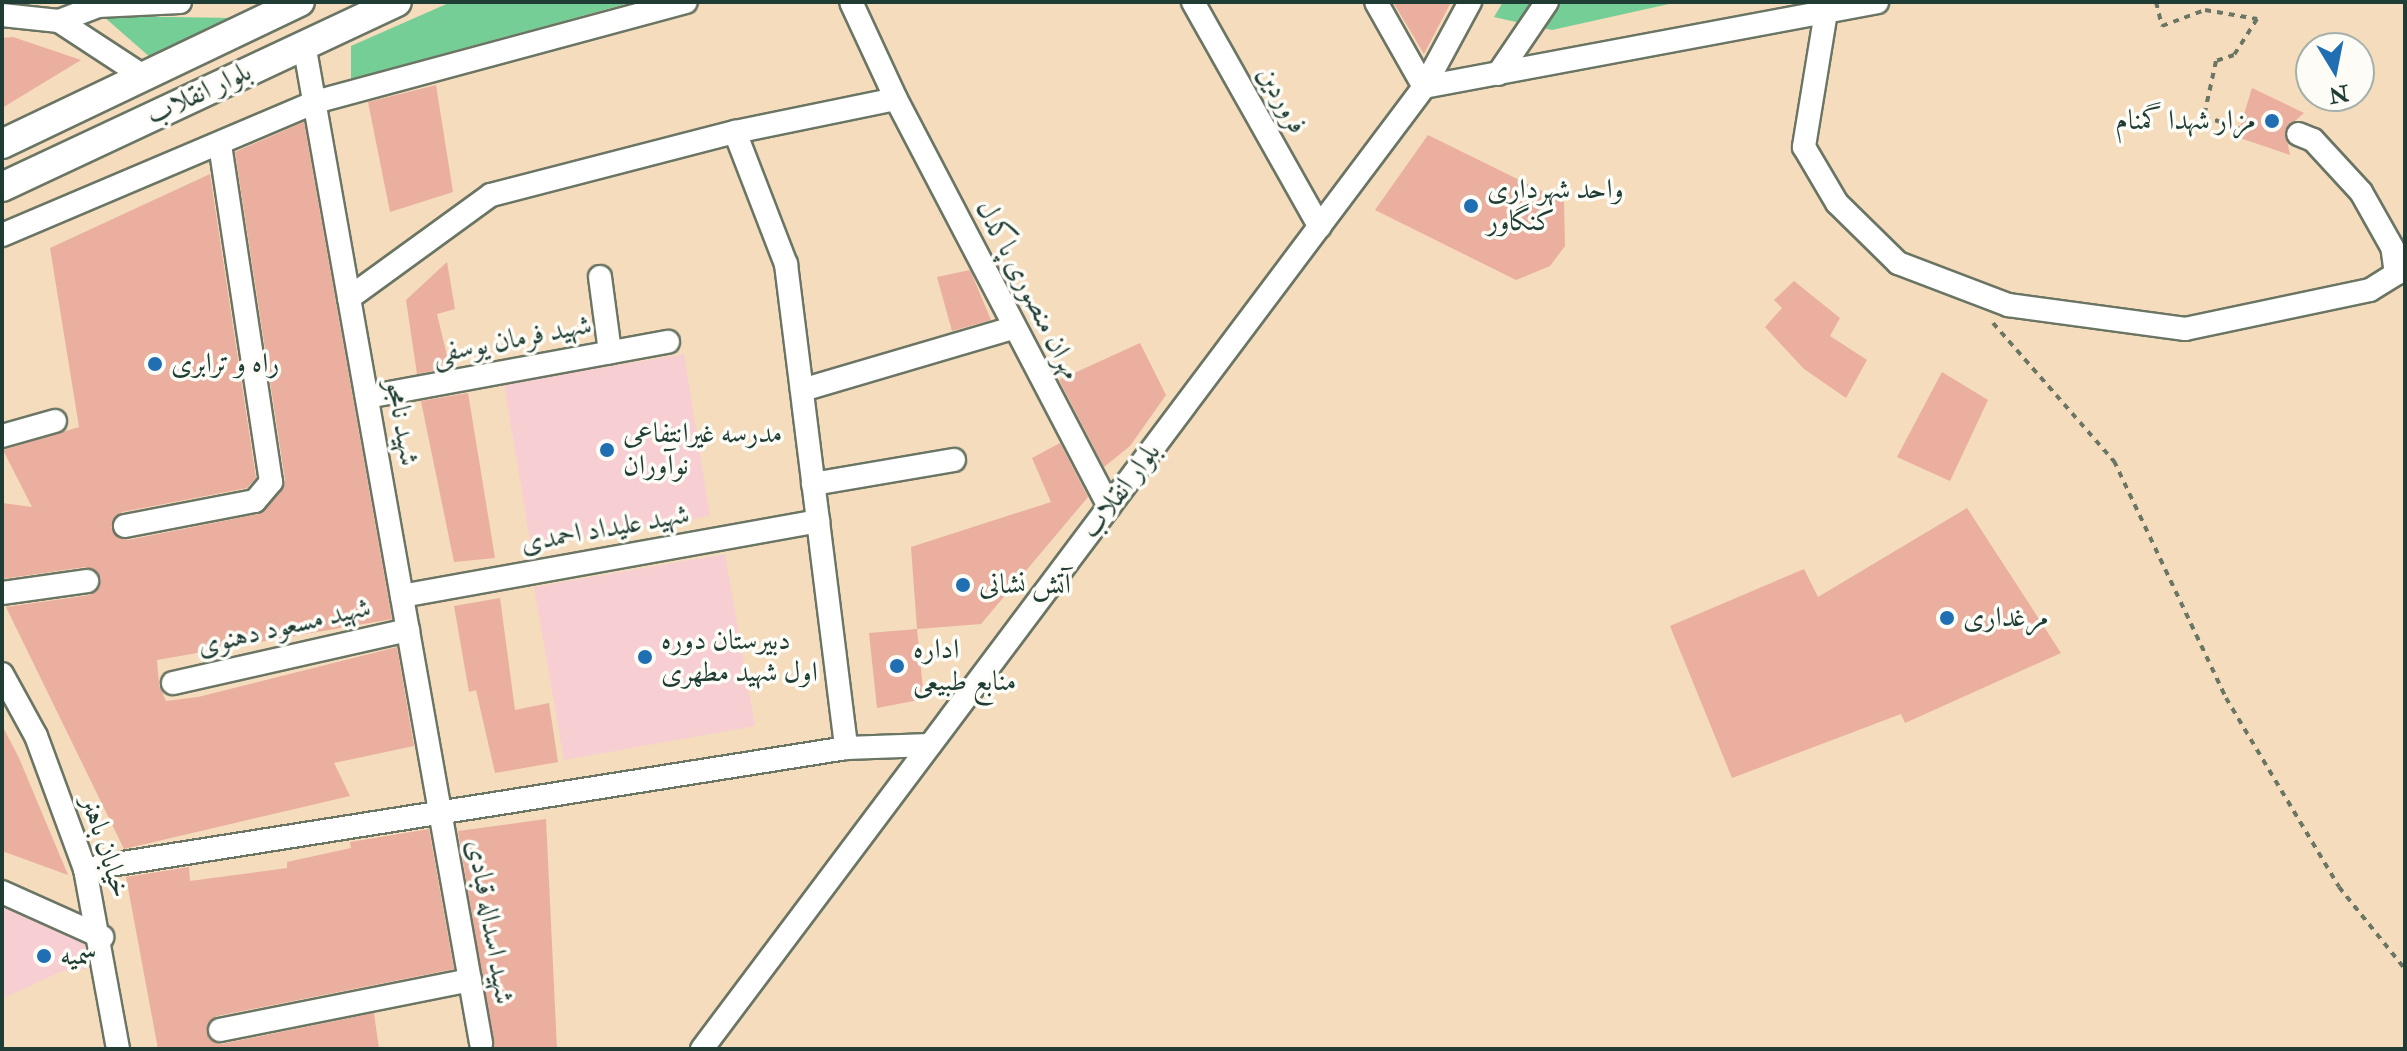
<!DOCTYPE html>
<meta charset="utf-8">
<style>
body{margin:0}
#map{position:relative;width:2407px;height:1051px;overflow:hidden;background:#f4dcbd;font-family:"IM FELL Double Pica",Amiri,serif}
div>[style]{position:absolute}
.built>*{inset:0;background:#f7cfd2}
.green>*{inset:0;background:#74ce95}
.building>*{inset:0;background:#eaaf9e}
.path>*{height:4px;margin-top:-2px;transform-origin:0;background:repeating-linear-gradient(90deg,#6a7564 0 6px,transparent 0 12px)}
.roads{filter:drop-shadow(2px 0 #6a7564) drop-shadow(-2px 0 #6a7564) drop-shadow(0 2px #6a7564) drop-shadow(0 -2px #6a7564)}
.minor>*{height:22px;margin:-11px;padding:0 11px;transform-origin:11px;border-radius:11px;background:#fff}
.major>*{height:28px;margin:-14px;padding:0 14px;transform-origin:14px;border-radius:14px;background:#fff}
.dots>*{width:22px;height:22px;translate:-50% -50%;box-sizing:border-box;border:4px solid #fdfcf7;border-radius:50%}
span{translate:-50% -50%;white-space:nowrap;text-align:center;line-height:1.15;-webkit-text-stroke:7px #fdfcf7;paint-order:stroke}
.street-label{font-size:28px;color:#1f3d34}
.poi-label{font-size:28px;color:#1f3d34}
.right{translate:-100% -50%;text-align:right}
.left{translate:0 -50%;text-align:left}
.frame{position:absolute;inset:0;border:4px solid #1f3d34;pointer-events:none}
.north{position:absolute;left:2295px;top:32px;width:80px;height:80px;box-sizing:border-box;background:#fdfcf7;border:2px solid #a4b0a9;border-radius:50%;rotate:170deg;font-size:22px;font-weight:700;line-height:32px;text-align:center;color:#1f3d34}
.north::after{content:'';display:block;margin:auto;width:28px;height:36px;background:#1f6fb2;clip-path:polygon(50% 0,100% 100%,50% 72%,0 100%)}
</style>
<div id="map">
<div class="built">
<div style="clip-path:polygon(684px 354px,710px 516px,531px 546px,504px 384px)"></div>
<div style="clip-path:polygon(725px 554px,755px 726px,564px 760px,534px 587px)"></div>
<div style="clip-path:polygon(2px 905px,87px 942px,87px 969px,60px 972px,2px 999px)"></div>
</div>
<div class="green">
<div style="clip-path:polygon(451px 2px,633px 2px,351px 79px,351px 46px)"></div>
<div style="clip-path:polygon(1503px 2px,1678px 2px,1552px 30px,1494px 17px)"></div>
<div style="clip-path:polygon(103px 16px,234px 18px,151px 58px)"></div>
</div>
<div class="building">
<div style="clip-path:polygon(1393px 2px,1451px 2px,1424px 54px)"></div>
<div style="clip-path:polygon(13px 37px,81px 60px,2px 108px,2px 38px)"></div>
<div style="clip-path:polygon(436px 85px,453px 192px,390px 212px,368px 102px)"></div>
<div style="clip-path:polygon(2252px 88px,2304px 113px,2285px 130px,2290px 155px,2237px 137px)"></div>
<div style="clip-path:polygon(304px 122px,392px 619px,157px 660px,159px 685px,166px 701px,198px 697px,397px 647px,414px 746px,334px 763px,350px 796px,124px 849px,6px 607px,90px 595px,100px 585px,98px 573px,85px 567px,2px 579px,2px 503px,32px 507px,3px 450px,79px 427px,50px 248px,210px 174px,256px 478px,247px 488px,122px 512px,111px 528px,128px 540px,259px 514px,285px 480px,235px 152px)"></div>
<div style="clip-path:polygon(1428px 135px,1564px 202px,1565px 246px,1550px 266px,1516px 280px,1375px 210px)"></div>
<div style="clip-path:polygon(447px 262px,455px 309px,437px 314px,450px 368px,417px 374px,406px 300px)"></div>
<div style="clip-path:polygon(970px 270px,991px 320px,952px 331px,937px 277px)"></div>
<div style="clip-path:polygon(1794px 281px,1840px 318px,1830px 336px,1867px 360px,1846px 398px,1804px 369px,1765px 327px,1782px 308px,1774px 300px)"></div>
<div style="clip-path:polygon(1140px 343px,1166px 395px,1130px 446px,1104px 467px,1059px 380px)"></div>
<div style="clip-path:polygon(1942px 372px,1988px 400px,1950px 481px,1897px 457px)"></div>
<div style="clip-path:polygon(468px 393px,495px 558px,454px 562px,421px 401px)"></div>
<div style="clip-path:polygon(1060px 443px,1088px 497px,981px 624px,917px 629px,911px 547px,1051px 502px,1032px 458px)"></div>
<div style="clip-path:polygon(1967px 508px,2061px 653px,1905px 723px,1901px 714px,1732px 778px,1670px 626px,1804px 569px,1818px 597px)"></div>
<div style="clip-path:polygon(500px 598px,515px 710px,549px 703px,558px 762px,495px 773px,476px 690px,469px 692px,454px 606px)"></div>
<div style="clip-path:polygon(917px 629px,924px 699px,877px 708px,869px 633px)"></div>
<div style="clip-path:polygon(2px 725px,19px 758px,68px 875px,2px 851px)"></div>
<div style="clip-path:polygon(546px 819px,557px 1049px,494px 1049px,458px 831px)"></div>
<div style="clip-path:polygon(429px 829px,454px 969px,217px 1016px,207px 1026px,209px 1039px,222px 1044px,374px 1013px,379px 1049px,158px 1049px,126px 877px,189px 867px,190px 881px,287px 868px,287px 862px,351px 848px,350px 842px)"></div>
</div>
<div class="path">
<div style="left:2156px;top:2px;width:25px;rotate:76deg"></div>
<div style="left:2162px;top:26px;width:46px;rotate:-20.4deg"></div>
<div style="left:2205px;top:10px;width:53px;rotate:9.8deg"></div>
<div style="left:2257px;top:19px;width:43px;rotate:122.6deg"></div>
<div style="left:2234px;top:55px;width:19px;rotate:162deg"></div>
<div style="left:2216px;top:61px;width:56px;rotate:102.3deg"></div>
<div style="left:2204px;top:116px;width:38px;rotate:20deg"></div>
<div style="left:1993px;top:323px;width:184px;rotate:48.8deg"></div>
<div style="left:2114px;top:461px;width:262px;rotate:64.7deg"></div>
<div style="left:2226px;top:698px;width:220px;rotate:59.1deg"></div>
<div style="left:2339px;top:887px;width:105px;rotate:51.2deg"></div>
</div>
<div class="roads">
<div class="minor">
<div style="left:851px;top:2px;width:107px;rotate:65.1deg"></div>
<div style="left:1193px;top:2px;width:258px;rotate:60.6deg"></div>
<div style="left:1376px;top:2px;width:98px;rotate:60.5deg"></div>
<div style="left:1826px;top:12px;width:137px;rotate:99.3deg"></div>
<div style="left:1804px;top:147px;width:65px;rotate:59.5deg"></div>
<div style="left:1837px;top:203px;width:86px;rotate:44.5deg"></div>
<div style="left:1898px;top:263px;width:118px;rotate:20.9deg"></div>
<div style="left:2008px;top:305px;width:179px;rotate:7.7deg"></div>
<div style="left:2185px;top:329px;width:189px;rotate:-11.9deg"></div>
<div style="left:2370px;top:290px;width:31px;rotate:-32deg"></div>
<div style="left:2396px;top:274px;width:27px;rotate:-98deg"></div>
<div style="left:2392px;top:247px;width:63px;rotate:-119.4deg"></div>
<div style="left:2361px;top:192px;width:71px;rotate:-132.7deg"></div>
<div style="left:2313px;top:140px;width:16px;rotate:-158deg"></div>
<div style="left:2px;top:15px;width:57px;rotate:6deg"></div>
<div style="left:304px;top:44px;width:1015px;rotate:79.95deg"></div>
<div style="left:1498px;top:74px;width:87px;rotate:-55.8deg"></div>
<div style="left:143px;top:76px;width:100px;rotate:-146.8deg"></div>
<div style="left:59px;top:21px;width:42px;rotate:-21deg"></div>
<div style="left:98px;top:6px;width:82px;rotate:-2.8deg"></div>
<div style="left:1424px;top:87px;width:461px;rotate:-10.6deg"></div>
<div style="left:735px;top:132px;width:164px;rotate:-11.6deg"></div>
<div style="left:896px;top:99px;width:460px;rotate:62.4deg"></div>
<div style="left:2px;top:235px;width:340px;rotate:-23deg"></div>
<div style="left:315px;top:102px;width:384px;rotate:-15.1deg"></div>
<div style="left:600px;top:277px;width:76px;rotate:82.4deg"></div>
<div style="left:349px;top:298px;width:175px;rotate:-36deg"></div>
<div style="left:491px;top:195px;width:252px;rotate:-14.5deg"></div>
<div style="left:735px;top:132px;width:142px;rotate:68.9deg"></div>
<div style="left:786px;top:264px;width:488px;rotate:82.9deg"></div>
<div style="left:802px;top:390px;width:220px;rotate:-16.4deg"></div>
<div style="left:367px;top:397px;width:306px;rotate:-10.4deg"></div>
<div style="left:2px;top:436px;width:55px;rotate:-15.8deg"></div>
<div style="left:813px;top:484px;width:143px;rotate:-9.7deg"></div>
<div style="left:125px;top:526px;width:132px;rotate:-10.9deg"></div>
<div style="left:255px;top:501px;width:25px;rotate:-50deg"></div>
<div style="left:271px;top:482px;width:340px;rotate:-98.6deg"></div>
<div style="left:2px;top:593px;width:86px;rotate:-8deg"></div>
<div style="left:402px;top:596px;width:423px;rotate:-10.2deg"></div>
<div style="left:2px;top:674px;width:71px;rotate:61.3deg"></div>
<div style="left:36px;top:736px;width:142px;rotate:69.8deg"></div>
<div style="left:85px;top:869px;width:183px;rotate:79.6deg"></div>
<div style="left:173px;top:683px;width:241px;rotate:-12.7deg"></div>
<div style="left:85px;top:869px;width:771px;rotate:-9.03deg"></div>
<div style="left:846px;top:748px;width:84px;rotate:-2deg"></div>
<div style="left:2px;top:892px;width:110px;rotate:24.2deg"></div>
<div style="left:220px;top:1030px;width:255px;rotate:-11.3deg"></div>
<div style="left:702px;top:1049px;width:1203px;rotate:-53.11deg"></div>
<div style="left:1424px;top:87px;width:97px;rotate:-61.6deg"></div>
</div>
<div class="major">
<div style="left:2px;top:144px;width:330px;rotate:-25.5deg"></div>
<div style="left:2px;top:187px;width:436px;rotate:-25.1deg"></div>
</div>
</div>
<div class="dots">
<div style="left:2272px;top:121px;background:#1f6fb2"></div>
<div style="left:1471px;top:206px;background:#1f6fb2"></div>
<div style="left:155px;top:364px;background:#1f6fb2"></div>
<div style="left:607px;top:450px;background:#1f6fb2"></div>
<div style="left:963px;top:585px;background:#1f6fb2"></div>
<div style="left:1947px;top:618px;background:#1f6fb2"></div>
<div style="left:645px;top:657px;background:#1f6fb2"></div>
<div style="left:897px;top:666px;background:#1f6fb2"></div>
<div style="left:44px;top:956px;background:#1f6fb2"></div>
</div>
<div class="street-label">
<span style="left:199px;top:94px;rotate:-25deg">بلوار انقلاب</span>
<span style="left:1282px;top:100px;rotate:61deg">فروردین</span>
<span style="left:1028px;top:290px;rotate:63deg">مهران منصوری پاکدل</span>
<span style="left:512px;top:340px;rotate:-11deg">شهید فرمان یوسفی</span>
<span style="left:402px;top:423px;rotate:80deg">شهید نامجو</span>
<span style="left:1121px;top:491px;rotate:-53deg">بلوار انقلاب</span>
<span style="left:605px;top:529px;rotate:-10deg">شهید علیداد احمدی</span>
<span style="left:284px;top:627px;rotate:-13deg">شهید مسعود دهنوی</span>
<span style="left:105px;top:847px;rotate:72deg">خیابان باهنر</span>
<span style="left:490px;top:922px;rotate:80deg">شهید اسداله قبادی</span>
</div>
<div class="poi-label">
<span class="right" style="left:2256px;top:121px">مزار شهدا گمنام</span>
<span class="left" style="left:1487px;top:206px">واحد شهرداری<br>کنگاور</span>
<span class="left" style="left:171px;top:364px">راه و ترابری</span>
<span class="left" style="left:623px;top:450px">مدرسه غیرانتفاعی<br>نوآوران</span>
<span class="left" style="left:979px;top:585px">آتش نشانی</span>
<span class="left" style="left:1963px;top:618px">مرغداری</span>
<span class="left" style="left:661px;top:657px">دبیرستان دوره<br>اول شهید مطهری</span>
<span class="left" style="left:913px;top:666px">اداره<br>منابع طبیعی</span>
<span class="left" style="left:60px;top:956px">سمیه</span>
</div>
<div class="frame"></div>
<div class="north">N</div>
</div>
